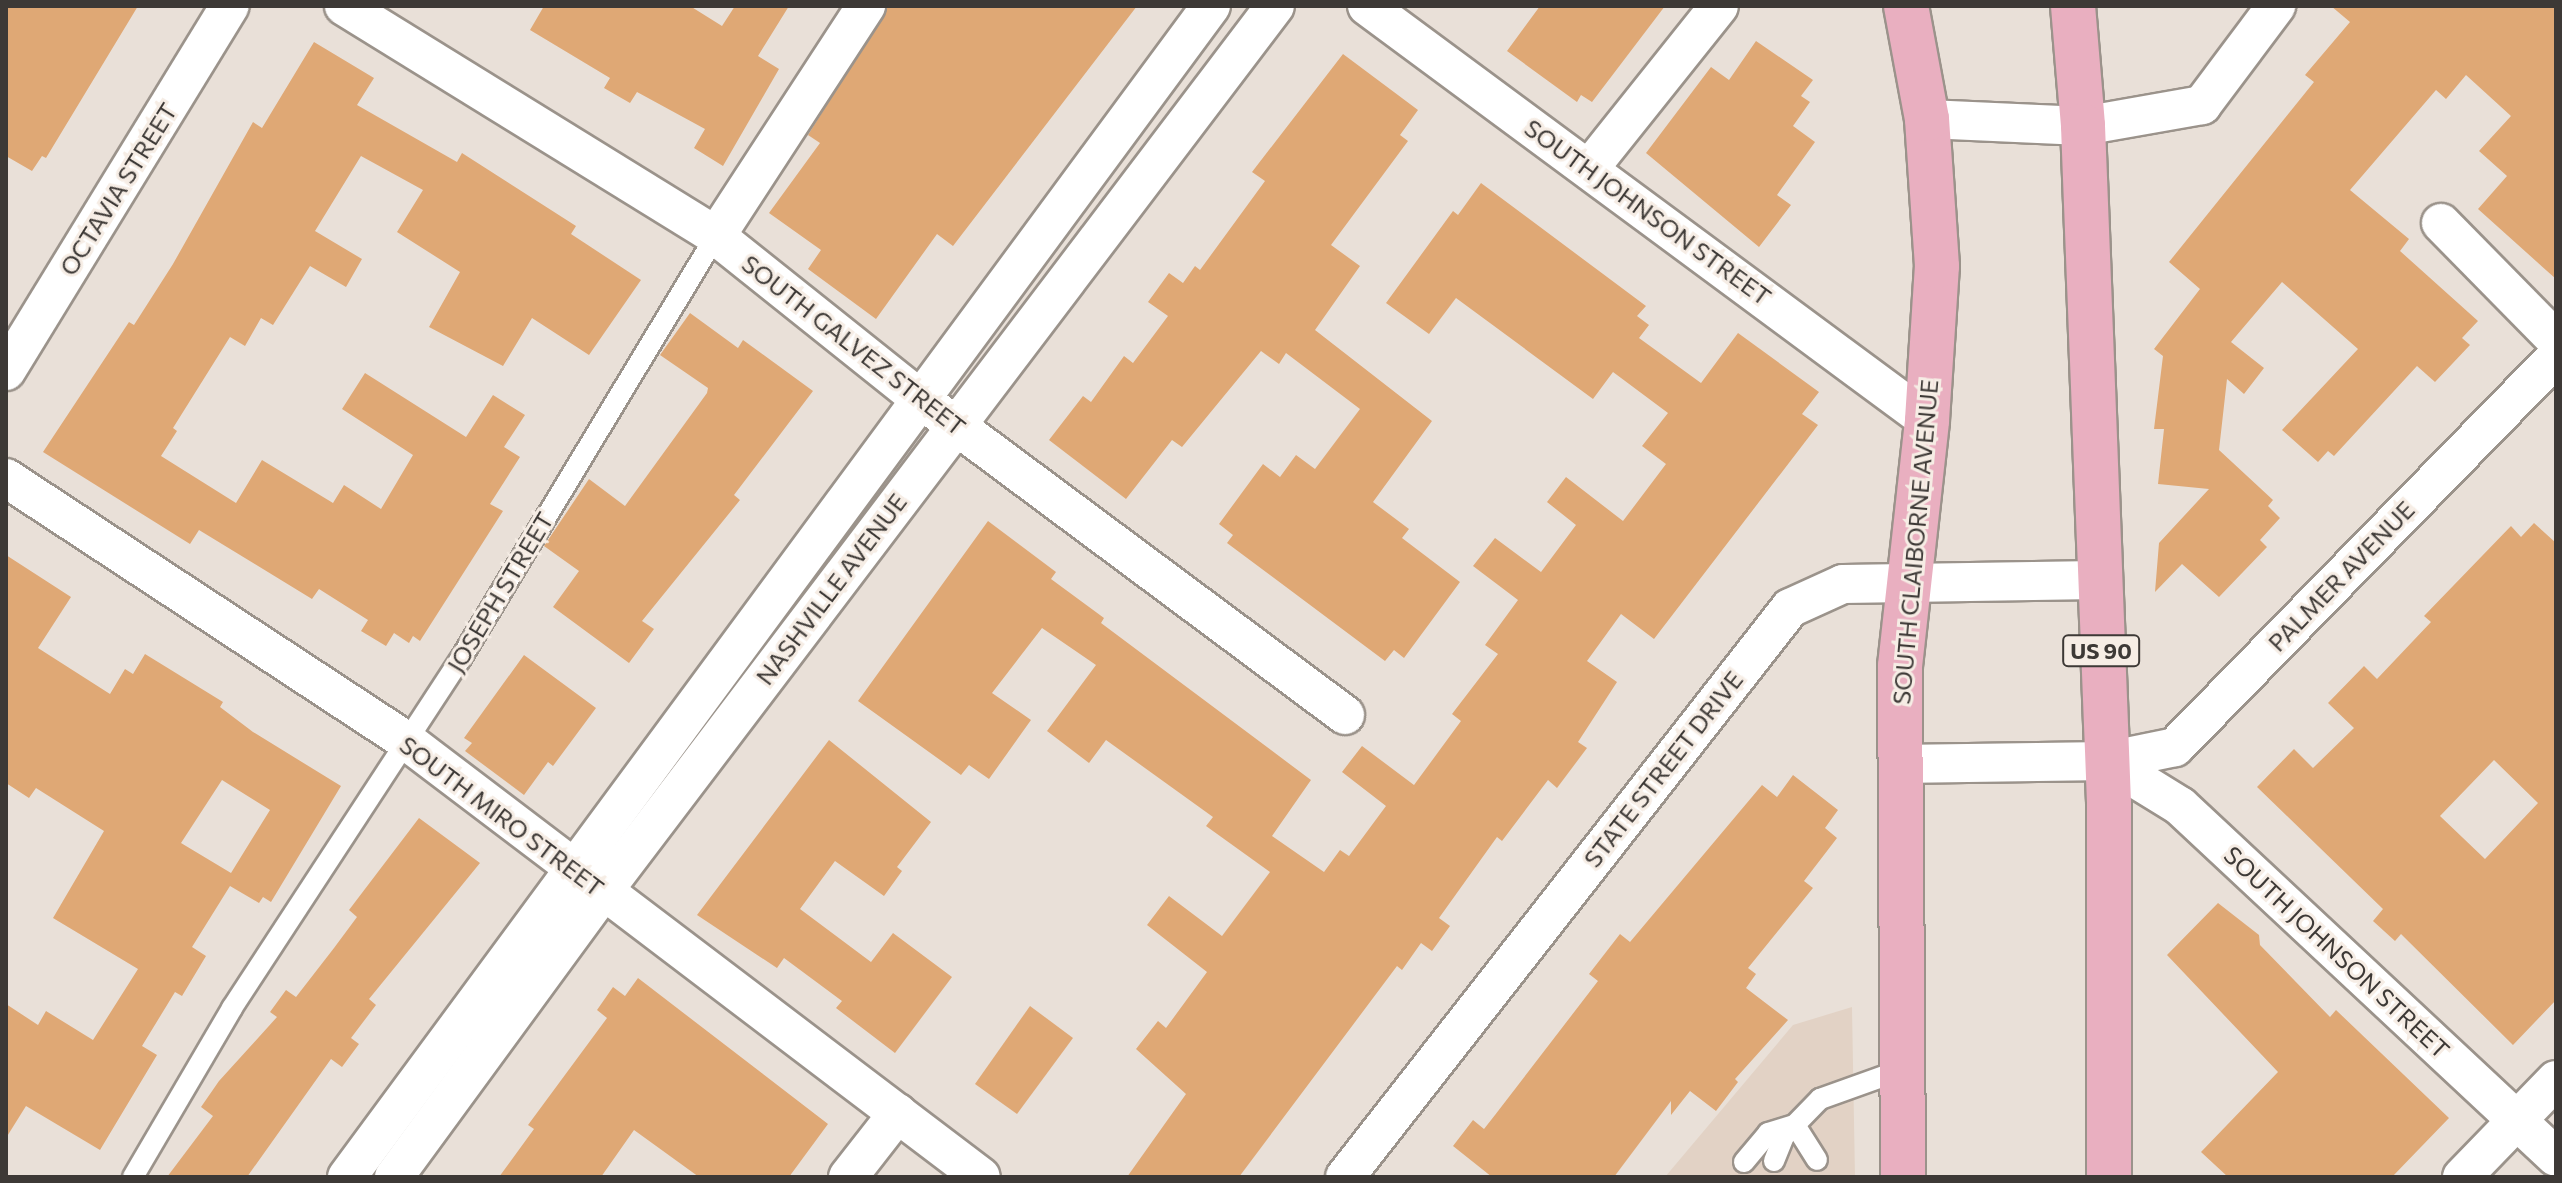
<!DOCTYPE html>
<style>
body{margin:0}
#map{position:relative;width:2562px;height:1183px;overflow:hidden;background:#e9e0d8;font-family:Commissioner,sans-serif}
div>[style]{position:absolute}
.built>*{inset:0;background:#e2d2c5}
.building>*{inset:0;background:#dfa875}
.roads{filter:drop-shadow(2px 0 #9b938b) drop-shadow(-2px 0 #9b938b) drop-shadow(0 2px #9b938b) drop-shadow(0 -2px #9b938b)}
.service>*{height:20px;margin:-10px;padding:0 10px;transform-origin:10px;border-radius:10px;background:#fff}
.minor>*{height:38px;margin:-19px;padding:0 19px;transform-origin:19px;border-radius:19px;background:#fff}
.primary>*{height:44px;margin:-22px;padding:0 22px;transform-origin:22px;border-radius:22px;background:#e9afc0}
span{translate:-50% -50%;white-space:nowrap;text-align:center;line-height:1.15;-webkit-text-stroke:6px #f6ede5;paint-order:stroke}
.shield-label span{padding:2px 6px;background:#f6ede5;border:2px solid;border-radius:6px;-webkit-text-stroke-width:0}
.shield-label{font-size:22px;color:#3d3936;font-weight:700}
.street-label{font-size:24px;color:#3d3936}
.frame{position:absolute;inset:0;border:8px solid #3d3936;pointer-events:none}
</style>
<div id="map">
<div class="built">
<div style="clip-path:polygon(1852px 1007px,1855px 1177px,1665px 1177px,1793px 1025px)"></div>
</div>
<div class="building">
<div style="clip-path:polygon(6px 6px,138px 6px,46px 158px,42px 156px,32px 171px,6px 156px)"></div>
<div style="clip-path:polygon(544px 6px,690px 6px,722px 26px,735px 6px,789px 6px,758px 56px,779px 69px,723px 166px,694px 148px,705px 129px,637px 92px,630px 103px,604px 88px,610px 78px,530px 30px)"></div>
<div style="clip-path:polygon(888px 6px,1137px 6px,953px 246px,937px 234px,876px 319px,808px 269px,821px 250px,769px 213px,820px 143px,808px 135px)"></div>
<div style="clip-path:polygon(1540px 6px,1665px 6px,1592px 102px,1581px 95px,1577px 102px,1507px 51px)"></div>
<div style="clip-path:polygon(2331px 6px,2556px 6px,2556px 279px,2478px 209px,2507px 176px,2479px 151px,2511px 116px,2466px 75px,2446px 99px,2436px 90px,2350px 190px,2409px 239px,2400px 251px,2478px 321px,2462px 338px,2470px 345px,2435px 382px,2417px 366px,2334px 456px,2328px 451px,2318px 462px,2282px 430px,2358px 349px,2282px 282px,2231px 342px,2264px 368px,2244px 394px,2227px 379px,2219px 450px,2273px 500px,2268px 506px,2280px 518px,2260px 540px,2267px 547px,2219px 597px,2182px 564px,2155px 592px,2159px 543px,2209px 489px,2158px 484px,2164px 429px,2154px 429px,2163px 356px,2154px 349px,2200px 289px,2169px 262px,2314px 82px,2305px 75px,2350px 22px)"></div>
<div style="clip-path:polygon(1756px 41px,1813px 80px,1801px 96px,1810px 102px,1793px 126px,1815px 142px,1777px 195px,1791px 205px,1759px 247px,1646px 153px,1711px 67px,1729px 80px)"></div>
<div style="clip-path:polygon(314px 42px,374px 78px,357px 105px,457px 162px,462px 153px,576px 226px,571px 234px,641px 280px,589px 355px,532px 318px,503px 366px,429px 327px,460px 272px,397px 232px,423px 190px,361px 156px,315px 231px,362px 259px,346px 287px,310px 266px,273px 325px,261px 318px,245px 346px,230px 337px,173px 428px,177px 431px,161px 456px,236px 503px,262px 460px,333px 503px,344px 485px,381px 509px,413px 455px,342px 409px,365px 373px,466px 437px,493px 395px,525px 415px,504px 447px,520px 457px,490px 504px,503px 511px,420px 641px,413px 636px,409px 643px,394px 633px,386px 646px,361px 631px,368px 620px,319px 589px,312px 599px,199px 530px,190px 544px,43px 452px,129px 322px,134px 325px,173px 264px,253px 122px,262px 128px)"></div>
<div style="clip-path:polygon(1343px 54px,1418px 110px,1400px 135px,1408px 141px,1331px 245px,1360px 266px,1315px 330px,1432px 421px,1373px 502px,1409px 529px,1402px 538px,1460px 582px,1404px 658px,1394px 650px,1385px 661px,1227px 543px,1233px 535px,1219px 524px,1263px 464px,1280px 477px,1296px 455px,1315px 469px,1360px 409px,1286px 353px,1279px 364px,1261px 351px,1182px 447px,1172px 440px,1126px 499px,1049px 440px,1083px 396px,1091px 402px,1124px 356px,1133px 363px,1168px 316px,1148px 302px,1169px 273px,1183px 283px,1195px 266px,1200px 270px,1265px 181px,1252px 172px)"></div>
<div style="clip-path:polygon(1481px 183px,1646px 306px,1637px 316px,1649px 325px,1639px 338px,1701px 383px,1738px 333px,1819px 392px,1802px 414px,1818px 425px,1654px 639px,1621px 614px,1587px 661px,1617px 682px,1578px 742px,1587px 748px,1557px 788px,1548px 780px,1502px 841px,1497px 837px,1439px 918px,1450px 926px,1432px 951px,1421px 943px,1402px 970px,1397px 966px,1239px 1177px,1127px 1177px,1186px 1094px,1136px 1049px,1158px 1021px,1166px 1028px,1207px 972px,1147px 925px,1169px 896px,1222px 936px,1270px 872px,1206px 826px,1213px 817px,1106px 740px,1089px 763px,1047px 731px,1096px 665px,1042px 628px,992px 693px,1031px 720px,989px 779px,969px 765px,961px 775px,858px 701px,988px 521px,1056px 572px,1051px 579px,1104px 618px,1101px 623px,1311px 780px,1272px 836px,1324px 872px,1340px 850px,1349px 856px,1386px 806px,1342px 772px,1362px 746px,1414px 785px,1461px 721px,1452px 714px,1498px 654px,1485px 645px,1518px 600px,1473px 566px,1495px 538px,1541px 572px,1576px 525px,1547px 502px,1566px 477px,1623px 521px,1666px 464px,1642px 446px,1668px 413px,1613px 372px,1593px 399px,1456px 298px,1429px 334px,1386px 303px,1453px 211px,1458px 215px)"></div>
<div style="clip-path:polygon(690px 313px,738px 348px,743px 340px,813px 391px,734px 495px,740px 500px,642px 621px,654px 629px,629px 663px,553px 607px,579px 571px,544px 546px,589px 479px,625px 506px,707px 393px,708px 388px,660px 355px)"></div>
<div style="clip-path:polygon(evenodd,2534px 523px,2556px 543px,2556px 1000px,2513px 1045px,2401px 934px,2395px 941px,2373px 921px,2383px 909px,2257px 787px,2294px 749px,2313px 768px,2354px 728px,2328px 703px,2364px 666px,2377px 679px,2431px 622px,2424px 616px,2511px 526px,2521px 537px,2534px 523px,2494px 760px,2538px 803px,2485px 859px,2440px 816px,2494px 760px)"></div>
<div style="clip-path:polygon(evenodd,6px 555px,71px 597px,38px 648px,110px 694px,125px 669px,133px 674px,145px 654px,223px 702px,220px 707px,253px 732px,341px 786px,271px 902px,263px 897px,259px 903px,230px 886px,192px 947px,206px 956px,182px 996px,175px 992px,142px 1046px,157px 1055px,100px 1150px,26px 1106px,6px 1138px,6px 1004px,38px 1025px,46px 1011px,93px 1040px,138px 969px,53px 918px,104px 831px,36px 788px,29px 798px,6px 783px,6px 555px,222px 780px,270px 810px,231px 873px,181px 843px,222px 780px)"></div>
<div style="clip-path:polygon(524px 655px,596px 708px,553px 766px,548px 762px,524px 795px,465px 751px,472px 743px,464px 738px)"></div>
<div style="clip-path:polygon(829px 740px,931px 822px,897px 867px,902px 871px,884px 896px,835px 861px,800px 909px,871px 962px,893px 933px,952px 977px,895px 1053px,836px 1008px,842px 1001px,784px 958px,777px 968px,697px 915px)"></div>
<div style="clip-path:polygon(1793px 775px,1838px 810px,1825px 828px,1837px 838px,1804px 881px,1813px 888px,1748px 968px,1756px 974px,1746px 988px,1788px 1020px,1735px 1079px,1738px 1082px,1716px 1111px,1690px 1091px,1671px 1115px,1671px 1101px,1614px 1177px,1492px 1177px,1453px 1146px,1473px 1120px,1484px 1129px,1495px 1115px,1598px 981px,1589px 974px,1620px 934px,1630px 942px,1762px 785px,1777px 797px)"></div>
<div style="clip-path:polygon(419px 818px,480px 863px,369px 999px,376px 1005px,351px 1038px,359px 1044px,342px 1067px,331px 1059px,247px 1177px,167px 1177px,213px 1116px,201px 1107px,219px 1081px,277px 1017px,270px 1012px,286px 990px,296px 997px,334px 948px,357px 917px,349px 910px)"></div>
<div style="clip-path:polygon(2218px 903px,2259px 935px,2260px 945px,2330px 1017px,2336px 1010px,2449px 1118px,2392px 1177px,2228px 1177px,2201px 1152px,2278px 1072px,2167px 955px)"></div>
<div style="clip-path:polygon(638px 978px,828px 1124px,789px 1177px,699px 1177px,634px 1130px,601px 1177px,499px 1177px,534px 1129px,528px 1125px,607px 1018px,597px 1010px,613px 987px,625px 996px)"></div>
<div style="clip-path:polygon(1030px 1006px,1073px 1038px,1017px 1114px,975px 1084px)"></div>
</div>
<div class="roads">
<div class="service">
<div style="left:1774px;top:1161px;width:27px;rotate:-68deg"></div>
<div style="left:1784px;top:1136px;width:52px;rotate:-45.8deg"></div>
<div style="left:1820px;top:1099px;width:86px;rotate:-19.7deg"></div>
<div style="left:1744px;top:1162px;width:38px;rotate:-50deg"></div>
<div style="left:1768px;top:1133px;width:28px;rotate:-17deg"></div>
<div style="left:1795px;top:1125px;width:41px;rotate:57.8deg"></div>
<div style="left:133px;top:1177px;width:196px;rotate:-59.6deg"></div>
<div style="left:232px;top:1008px;width:416px;rotate:-56.8deg"></div>
<div style="left:460px;top:660px;width:495px;rotate:-58.9deg"></div>
</div>
<div class="minor">
<div style="left:344px;top:6px;width:437px;rotate:31.7deg"></div>
<div style="left:716px;top:236px;width:265px;rotate:38.6deg"></div>
<div style="left:923px;top:401px;width:526px;rotate:36.65deg"></div>
<div style="left:1367px;top:6px;width:696px;rotate:36.47deg"></div>
<div style="left:1927px;top:119px;width:156px;rotate:2.6deg"></div>
<div style="left:2083px;top:126px;width:121px;rotate:-10deg"></div>
<div style="left:2202px;top:105px;width:124px;rotate:-53.2deg"></div>
<div style="left:1589px;top:169px;width:208px;rotate:-51.4deg"></div>
<div style="left:2441px;top:223px;width:164px;rotate:45.5deg"></div>
<div style="left:716px;top:236px;width:275px;rotate:-56.9deg"></div>
<div style="left:6px;top:371px;width:428px;rotate:-58.5deg"></div>
<div style="left:6px;top:478px;width:481px;rotate:33.3deg"></div>
<div style="left:408px;top:742px;width:719px;rotate:37.2deg"></div>
<div style="left:2107px;top:761px;width:86px;rotate:31.7deg"></div>
<div style="left:2180px;top:806px;width:514px;rotate:43.03deg"></div>
<div style="left:1898px;top:764px;width:209px;rotate:-0.8deg"></div>
<div style="left:2107px;top:761px;width:69px;rotate:-11.6deg"></div>
<div style="left:2175px;top:747px;width:545px;rotate:-45.67deg"></div>
<div style="left:347px;top:1177px;width:1455px;rotate:-53.58deg"></div>
<div style="left:394px;top:1177px;width:352px;rotate:-53.8deg"></div>
<div style="left:602px;top:893px;width:1113px;rotate:-52.81deg"></div>
<div style="left:848px;top:1177px;width:81px;rotate:-52deg"></div>
<div style="left:1345px;top:1177px;width:722px;rotate:-51.97deg"></div>
<div style="left:1790px;top:608px;width:58px;rotate:-24.4deg"></div>
<div style="left:1843px;top:584px;width:254px;rotate:-0.9deg"></div>
<div style="left:2462px;top:1177px;width:135px;rotate:-45.9deg"></div>
</div>
<div class="primary">
<div style="left:2073px;top:6px;width:120px;rotate:85.2deg"></div>
<div style="left:2083px;top:126px;width:678px;rotate:87.8deg"></div>
<div style="left:2109px;top:804px;width:373px;rotate:90deg"></div>
<div style="left:1903px;top:1177px;width:511px;rotate:-90.34deg"></div>
<div style="left:1900px;top:666px;width:247px;rotate:-83.7deg"></div>
<div style="left:1927px;top:420px;width:154px;rotate:-86.3deg"></div>
<div style="left:1937px;top:266px;width:147px;rotate:-93.9deg"></div>
<div style="left:1927px;top:119px;width:115px;rotate:-100.5deg"></div>
</div>
</div>
<div class="shield-label">
<span style="left:2101px;top:651px">US 90</span>
</div>
<div class="street-label">
<span style="left:118px;top:189px;rotate:-58deg">OCTAVIA STREET</span>
<span style="left:1648px;top:212px;rotate:36deg">SOUTH JOHNSON STREET</span>
<span style="left:854px;top:345px;rotate:38deg">SOUTH GALVEZ STREET</span>
<span style="left:1915px;top:542px;rotate:-85deg">SOUTH CLAIBORNE AVENUE</span>
<span style="left:2341px;top:576px;rotate:-46deg">PALMER AVENUE</span>
<span style="left:831px;top:589px;rotate:-53deg">NASHVILLE AVENUE</span>
<span style="left:500px;top:592px;rotate:-59deg">JOSEPH STREET</span>
<span style="left:1663px;top:769px;rotate:-52deg">STATE STREET DRIVE</span>
<span style="left:502px;top:816px;rotate:37deg">SOUTH MIRO STREET</span>
<span style="left:2337px;top:952px;rotate:43deg">SOUTH JOHNSON STREET</span>
</div>
<div class="frame"></div>
</div>
